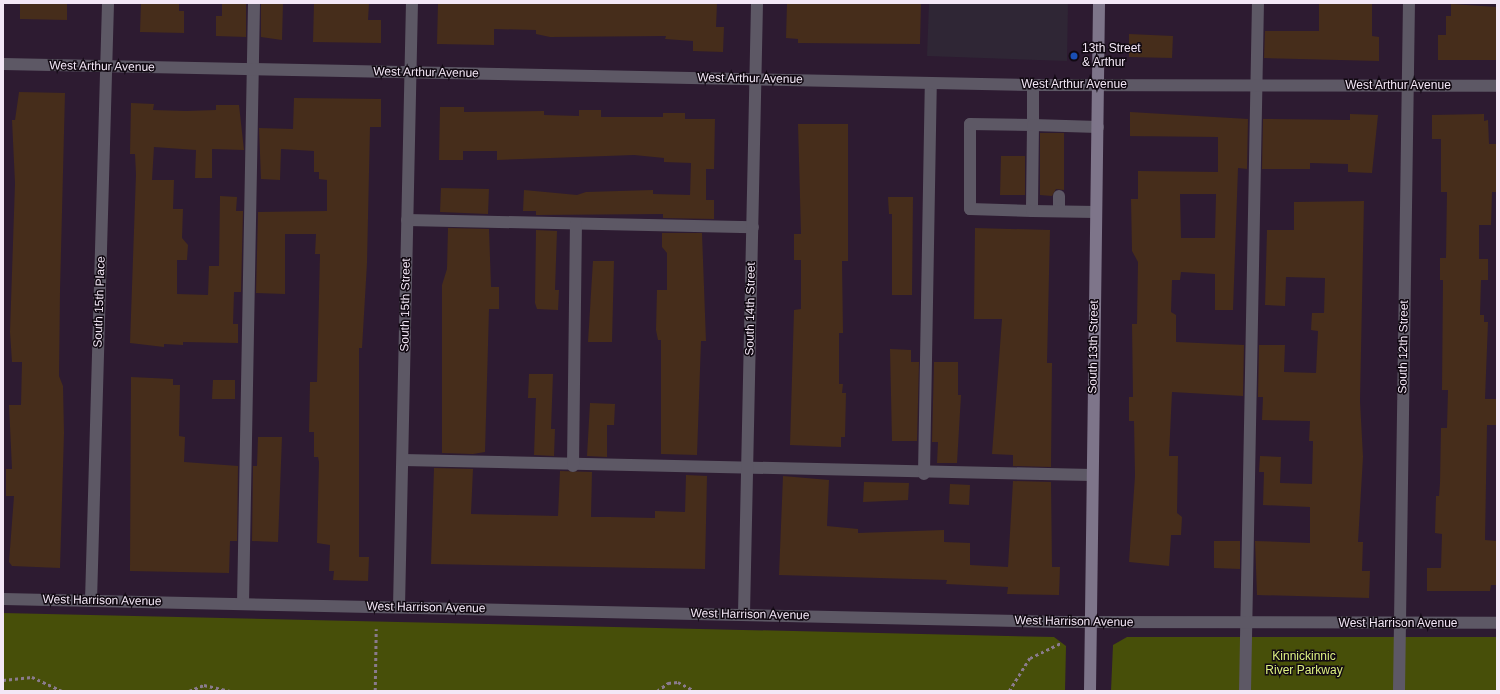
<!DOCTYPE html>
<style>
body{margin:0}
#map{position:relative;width:1500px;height:694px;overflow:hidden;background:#2d1b31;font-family:Arial,sans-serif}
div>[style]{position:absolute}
.commercial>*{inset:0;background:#2f2635}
.green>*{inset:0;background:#474f09}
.building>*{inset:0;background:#462d1b}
.path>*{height:2.5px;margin-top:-1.25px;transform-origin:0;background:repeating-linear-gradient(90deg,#8a7b8d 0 3px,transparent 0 6px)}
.lane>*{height:12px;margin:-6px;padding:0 6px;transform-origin:6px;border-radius:6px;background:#5d5865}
.street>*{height:12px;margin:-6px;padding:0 6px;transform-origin:6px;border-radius:6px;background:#5d5865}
.secondary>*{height:12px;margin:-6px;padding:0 6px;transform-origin:6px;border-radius:6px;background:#7e758a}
.dots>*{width:11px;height:11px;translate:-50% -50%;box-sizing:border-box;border:2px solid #110912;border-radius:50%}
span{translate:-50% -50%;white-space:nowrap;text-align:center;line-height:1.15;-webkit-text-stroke:3px #110912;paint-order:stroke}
.poi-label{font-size:12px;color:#f3e7f6}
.left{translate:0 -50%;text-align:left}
.street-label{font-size:12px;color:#f3e7f6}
.park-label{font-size:12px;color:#ddf081}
.frame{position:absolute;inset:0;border:4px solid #f3e7f6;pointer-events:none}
</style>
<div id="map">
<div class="commercial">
<div style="clip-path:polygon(929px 3px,1068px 3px,1067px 61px,927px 56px)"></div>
</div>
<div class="green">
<div style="clip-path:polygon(3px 613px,1054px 637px,1066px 646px,1065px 691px,3px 691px)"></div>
<div style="clip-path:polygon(1127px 637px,1497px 637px,1497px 691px,1111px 691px,1113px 645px)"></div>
</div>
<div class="building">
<div style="clip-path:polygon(20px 3px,67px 3px,67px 20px,20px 19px)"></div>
<div style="clip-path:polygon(141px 3px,179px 3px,179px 11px,184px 11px,184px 33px,140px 32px)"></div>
<div style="clip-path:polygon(222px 3px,246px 3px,246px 37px,216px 36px,216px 16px,222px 16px)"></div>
<div style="clip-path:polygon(261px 3px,283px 3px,282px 40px,261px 37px)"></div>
<div style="clip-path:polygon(314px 3px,369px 3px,368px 20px,381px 20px,381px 43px,313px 42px)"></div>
<div style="clip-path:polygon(438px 3px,717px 3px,716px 27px,724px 27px,723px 52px,693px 51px,693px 41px,665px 39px,666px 36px,550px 37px,536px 34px,536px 30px,494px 29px,494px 45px,437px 44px)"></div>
<div style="clip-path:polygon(787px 3px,921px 3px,920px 44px,798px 43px,798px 39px,786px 38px)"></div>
<div style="clip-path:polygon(1319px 3px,1372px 4px,1372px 36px,1379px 37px,1379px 61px,1264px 58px,1265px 31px,1319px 31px)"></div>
<div style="clip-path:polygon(1451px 4px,1497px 7px,1497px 60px,1438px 60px,1438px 35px,1446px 35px,1446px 16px,1451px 16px)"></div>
<div style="clip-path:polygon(1129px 34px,1173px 36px,1172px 58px,1129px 57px)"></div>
<div style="clip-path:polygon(19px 92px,65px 93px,60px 291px,59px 376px,63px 386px,64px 433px,60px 568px,12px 566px,9px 562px,14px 496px,6px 496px,6px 469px,12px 469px,9px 405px,21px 405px,22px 362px,12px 362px,10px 332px,15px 183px,12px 120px,15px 120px)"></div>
<div style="clip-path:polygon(294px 98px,381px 99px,381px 127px,370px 127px,367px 263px,362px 348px,359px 348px,359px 557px,369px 557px,368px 581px,333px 580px,334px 571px,329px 571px,330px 545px,317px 543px,319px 462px,318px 457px,314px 457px,314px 432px,309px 432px,310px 382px,317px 382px,320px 254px,315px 254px,316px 234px,285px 234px,285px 294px,256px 293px,258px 212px,327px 211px,327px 180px,319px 179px,319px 172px,314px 172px,314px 151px,281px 149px,280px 180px,261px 179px,259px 128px,293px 129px)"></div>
<div style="clip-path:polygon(131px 103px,154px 104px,153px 110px,186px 111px,216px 110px,216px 105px,239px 105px,244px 150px,212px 149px,212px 178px,195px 178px,196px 150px,154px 147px,152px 180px,174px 180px,173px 209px,183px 209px,182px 238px,188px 245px,187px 260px,177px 260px,177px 294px,208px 295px,209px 266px,219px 266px,220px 196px,237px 197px,236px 211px,243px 211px,241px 292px,234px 292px,233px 324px,238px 324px,238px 343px,183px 342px,183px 345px,164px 344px,164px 347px,130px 343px,136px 174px,135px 154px,130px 154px)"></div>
<div style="clip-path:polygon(440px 107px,464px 107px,464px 112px,544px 111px,544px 115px,579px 116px,579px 110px,601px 110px,601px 117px,663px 117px,663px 113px,685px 113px,685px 119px,715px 119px,714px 169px,706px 169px,706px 200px,714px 200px,714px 219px,663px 218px,663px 214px,536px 215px,536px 211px,523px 211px,524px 190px,577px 195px,586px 192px,653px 190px,653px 194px,690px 195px,691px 163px,664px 162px,664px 158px,634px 155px,497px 160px,497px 151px,463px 151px,463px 160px,439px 160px)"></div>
<div style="clip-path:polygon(evenodd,1130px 112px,1248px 119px,1247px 169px,1238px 168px,1233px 310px,1215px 310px,1215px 274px,1181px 272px,1180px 280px,1172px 280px,1171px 312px,1176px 315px,1176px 342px,1244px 345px,1243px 396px,1172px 392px,1169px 456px,1178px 456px,1177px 513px,1182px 517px,1181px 535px,1171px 535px,1169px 566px,1129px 562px,1135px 476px,1134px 421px,1129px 421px,1129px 397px,1133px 397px,1132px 324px,1137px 324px,1138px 262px,1132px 251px,1131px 199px,1138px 199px,1138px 171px,1218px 172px,1218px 137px,1130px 136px,1130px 112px,1180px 194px,1216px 194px,1215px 238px,1181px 238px,1180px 194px)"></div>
<div style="clip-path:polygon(1350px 114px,1378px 115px,1372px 173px,1348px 172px,1348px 164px,1310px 163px,1310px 169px,1262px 169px,1263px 119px,1350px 120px)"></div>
<div style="clip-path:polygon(1484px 114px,1484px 121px,1488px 120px,1489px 144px,1496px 144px,1497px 173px,1497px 192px,1492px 192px,1491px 225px,1479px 225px,1479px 259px,1488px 259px,1488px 280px,1481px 280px,1480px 315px,1484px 315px,1484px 322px,1488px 322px,1485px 399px,1497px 399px,1497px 425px,1487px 425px,1485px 540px,1497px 541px,1497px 585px,1491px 585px,1490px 591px,1427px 591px,1427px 568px,1441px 568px,1442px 534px,1435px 533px,1436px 496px,1439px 496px,1440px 483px,1441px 428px,1447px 428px,1448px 390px,1442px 390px,1443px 280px,1440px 280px,1440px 258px,1446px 258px,1447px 192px,1441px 192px,1441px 139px,1432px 139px,1432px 115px)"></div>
<div style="clip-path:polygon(798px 124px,848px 124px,848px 261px,842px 261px,843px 333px,839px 333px,839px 384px,843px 384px,842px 393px,846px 393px,845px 437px,841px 437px,841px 447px,790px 445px,794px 310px,801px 309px,801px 260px,794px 260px,794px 234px,801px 234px)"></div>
<div style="clip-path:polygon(1040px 133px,1064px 133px,1064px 190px,1056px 189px,1052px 196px,1040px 195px)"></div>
<div style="clip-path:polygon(1001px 156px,1025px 156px,1025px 195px,1000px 195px)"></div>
<div style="clip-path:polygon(441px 188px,489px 189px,488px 214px,440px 212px)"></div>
<div style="clip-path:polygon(888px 197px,913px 197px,912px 295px,892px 295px,892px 214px,889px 214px)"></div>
<div style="clip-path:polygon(1364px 201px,1360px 401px,1363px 457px,1358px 542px,1363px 542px,1362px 571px,1370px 571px,1369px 598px,1257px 595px,1255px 541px,1310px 543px,1310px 507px,1263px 505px,1264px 472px,1259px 472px,1260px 456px,1281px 457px,1280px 483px,1312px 484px,1313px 441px,1309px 441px,1310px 421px,1262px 420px,1263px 397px,1258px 397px,1259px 345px,1285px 345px,1284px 372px,1316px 373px,1318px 331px,1311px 330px,1312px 313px,1324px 313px,1325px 278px,1286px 277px,1285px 306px,1265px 305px,1267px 230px,1294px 230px,1294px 202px)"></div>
<div style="clip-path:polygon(448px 228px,489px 229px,491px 287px,499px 287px,499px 309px,489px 309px,485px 452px,473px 454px,442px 453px,442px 285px,447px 269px)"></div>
<div style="clip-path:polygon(975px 228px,1050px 230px,1047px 363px,1052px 363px,1051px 467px,1013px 466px,1013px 455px,992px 454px,1002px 319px,974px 319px)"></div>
<div style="clip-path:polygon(536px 230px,557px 231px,555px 290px,559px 290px,558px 310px,537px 309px,535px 303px)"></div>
<div style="clip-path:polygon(662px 233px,702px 233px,706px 341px,701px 341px,697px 455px,661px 454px,661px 340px,658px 340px,656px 330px,657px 290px,667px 290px,667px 253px,662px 247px)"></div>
<div style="clip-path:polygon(593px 261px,614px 261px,612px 342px,588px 342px)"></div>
<div style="clip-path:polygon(890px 349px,911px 350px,911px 362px,919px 362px,917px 441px,892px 441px)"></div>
<div style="clip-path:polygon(934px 362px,958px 362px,958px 395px,961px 395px,957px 463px,937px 463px,938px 442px,932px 442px)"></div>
<div style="clip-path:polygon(529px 374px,553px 374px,551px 429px,555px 429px,554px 456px,534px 455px,536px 398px,528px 398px)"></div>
<div style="clip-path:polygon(131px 377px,173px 379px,173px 385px,180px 385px,179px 436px,185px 437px,184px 462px,238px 466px,237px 541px,230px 541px,229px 573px,130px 571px)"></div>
<div style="clip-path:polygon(213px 380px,235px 380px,235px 399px,212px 399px)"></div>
<div style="clip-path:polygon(590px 403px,615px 404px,614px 425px,607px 425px,607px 457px,587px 456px)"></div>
<div style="clip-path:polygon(258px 437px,282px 437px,278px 542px,252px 541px,253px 466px,257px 466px)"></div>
<div style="clip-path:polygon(434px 468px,473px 469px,471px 514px,514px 515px,558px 516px,560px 471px,592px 472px,591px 517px,610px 517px,655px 518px,655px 511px,685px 512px,686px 475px,707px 476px,705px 569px,431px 564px)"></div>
<div style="clip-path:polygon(783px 476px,829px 480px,827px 526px,858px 529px,858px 533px,944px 530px,944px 542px,970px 543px,970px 565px,1008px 567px,1013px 481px,1051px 482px,1052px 567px,1060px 567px,1059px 595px,1007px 594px,1008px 587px,946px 584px,947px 580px,779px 575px)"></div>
<div style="clip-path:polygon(864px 482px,909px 483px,908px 500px,863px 502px)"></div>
<div style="clip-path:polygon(950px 484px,970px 485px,969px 505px,949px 504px)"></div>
<div style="clip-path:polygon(1214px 541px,1240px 541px,1240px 569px,1214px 568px)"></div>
</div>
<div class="path">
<div style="left:3px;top:680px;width:29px;rotate:-6deg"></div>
<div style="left:32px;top:677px;width:33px;rotate:25deg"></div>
<div style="left:189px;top:691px;width:16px;rotate:-22deg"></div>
<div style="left:204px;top:685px;width:28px;rotate:13deg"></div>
<div style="left:375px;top:691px;width:62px;rotate:-89.1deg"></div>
<div style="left:657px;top:691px;width:14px;rotate:-36deg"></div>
<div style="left:668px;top:683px;width:10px;rotate:-6deg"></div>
<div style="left:678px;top:682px;width:19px;rotate:28deg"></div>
<div style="left:1009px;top:691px;width:39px;rotate:-58deg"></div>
<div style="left:1030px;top:658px;width:34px;rotate:-26deg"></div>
</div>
<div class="lane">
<div style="left:1033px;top:85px;width:40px;rotate:90deg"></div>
<div style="left:1033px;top:125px;width:86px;rotate:90.7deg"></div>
<div style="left:1032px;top:211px;width:62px;rotate:-178.2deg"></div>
<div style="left:970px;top:209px;width:85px;rotate:-90deg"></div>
<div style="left:970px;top:124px;width:63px;rotate:0.9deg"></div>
<div style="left:1033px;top:125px;width:65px;rotate:1.8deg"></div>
<div style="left:1059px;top:196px;width:15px;rotate:90deg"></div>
<div style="left:1032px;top:211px;width:64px;rotate:0.9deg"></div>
<div style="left:407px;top:220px;width:346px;rotate:1.2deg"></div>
<div style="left:403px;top:460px;width:689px;rotate:1.25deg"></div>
<div style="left:573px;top:466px;width:242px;rotate:-89.3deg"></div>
<div style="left:924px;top:474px;width:391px;rotate:-89deg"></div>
<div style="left:243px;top:604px;width:601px;rotate:-88.95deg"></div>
<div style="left:1245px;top:691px;width:688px;rotate:-88.92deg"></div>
</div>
<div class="street">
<div style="left:3px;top:64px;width:1030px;rotate:1.17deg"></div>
<div style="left:1033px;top:85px;width:464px;rotate:0.1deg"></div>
<div style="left:3px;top:599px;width:1059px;rotate:1.24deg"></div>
<div style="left:1062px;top:622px;width:435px;rotate:0.1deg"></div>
<div style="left:91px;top:601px;width:598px;rotate:-88.37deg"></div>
<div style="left:399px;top:607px;width:604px;rotate:-88.77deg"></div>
<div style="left:744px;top:614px;width:611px;rotate:-88.78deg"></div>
<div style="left:1399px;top:691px;width:688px;rotate:-89.17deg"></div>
</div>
<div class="secondary">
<div style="left:1090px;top:691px;width:688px;rotate:-89.25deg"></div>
</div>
<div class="dots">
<div style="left:1074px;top:56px;background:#1a4fb4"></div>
</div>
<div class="poi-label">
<span class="left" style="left:1082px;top:56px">13th Street<br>&amp; Arthur</span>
</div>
<div class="street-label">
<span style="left:102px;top:67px;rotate:1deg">West Arthur Avenue</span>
<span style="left:426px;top:73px;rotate:1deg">West Arthur Avenue</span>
<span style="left:750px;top:79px;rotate:1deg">West Arthur Avenue</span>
<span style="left:1074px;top:85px">West Arthur Avenue</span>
<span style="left:1398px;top:86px">West Arthur Avenue</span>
<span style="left:100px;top:302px;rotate:-88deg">South 15th Place</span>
<span style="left:406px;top:305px;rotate:-89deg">South 15th Street</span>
<span style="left:751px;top:309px;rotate:-89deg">South 14th Street</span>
<span style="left:1094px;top:347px;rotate:-89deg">South 13th Street</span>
<span style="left:1404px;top:347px;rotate:-89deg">South 12th Street</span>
<span style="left:102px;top:601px;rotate:1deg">West Harrison Avenue</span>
<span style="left:426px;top:608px;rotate:1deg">West Harrison Avenue</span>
<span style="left:750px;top:615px;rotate:1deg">West Harrison Avenue</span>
<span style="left:1074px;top:622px;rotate:1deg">West Harrison Avenue</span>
<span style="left:1398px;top:624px">West Harrison Avenue</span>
</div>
<div class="park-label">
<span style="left:1304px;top:664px">Kinnickinnic<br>River Parkway</span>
</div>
<div class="frame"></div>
</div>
